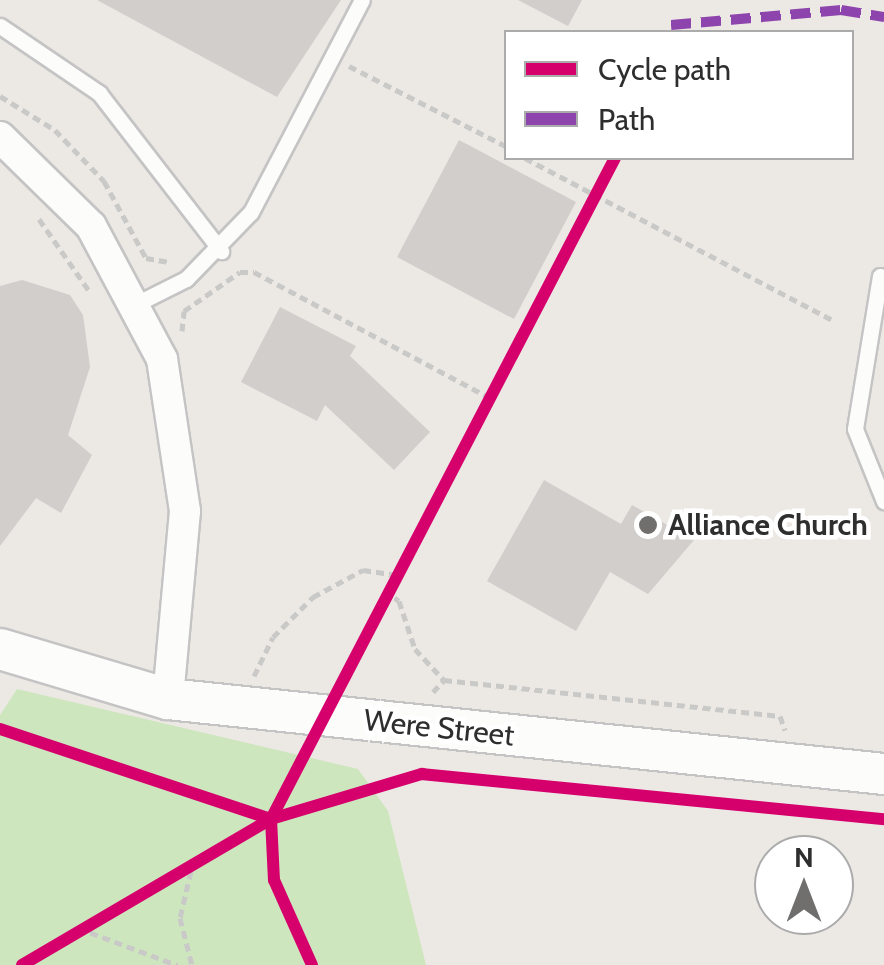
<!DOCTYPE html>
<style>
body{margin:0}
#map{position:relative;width:884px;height:965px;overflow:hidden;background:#ece8e4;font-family:Cabin,sans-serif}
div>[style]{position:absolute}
.green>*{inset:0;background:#cee6be}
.building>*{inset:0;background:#d1cecb}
.path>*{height:5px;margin-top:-2.5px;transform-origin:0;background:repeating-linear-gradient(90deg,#c9c9c8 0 8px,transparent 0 13px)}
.roads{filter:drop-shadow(2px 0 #c5c4c5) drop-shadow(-2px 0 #c5c4c5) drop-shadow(0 2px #c5c4c5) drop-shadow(0 -2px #c5c4c5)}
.service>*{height:15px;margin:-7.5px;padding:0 7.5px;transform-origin:7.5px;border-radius:7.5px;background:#fcfcfb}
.minor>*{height:30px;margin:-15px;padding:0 15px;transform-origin:15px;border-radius:15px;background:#fcfcfb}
.tertiary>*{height:40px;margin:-20px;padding:0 20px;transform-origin:20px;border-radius:20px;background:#fcfcfb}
.quiet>*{height:10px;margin-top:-5px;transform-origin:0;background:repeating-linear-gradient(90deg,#8e44ad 0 20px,transparent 0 30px)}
.cycleway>*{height:12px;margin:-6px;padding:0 6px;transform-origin:6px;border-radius:6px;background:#d6006c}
.dots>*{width:28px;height:28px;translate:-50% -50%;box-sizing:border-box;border:5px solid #fff;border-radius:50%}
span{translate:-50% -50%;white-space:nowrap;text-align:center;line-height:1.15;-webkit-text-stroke:9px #fff;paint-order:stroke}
.poi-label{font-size:30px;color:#2e2e2e;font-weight:700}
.left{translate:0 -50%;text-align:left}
.street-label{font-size:30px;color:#2e2e2e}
.legend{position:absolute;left:504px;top:30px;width:350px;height:130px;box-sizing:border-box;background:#fff;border:2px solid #ababab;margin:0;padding:12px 18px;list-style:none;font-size:30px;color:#2e2e2e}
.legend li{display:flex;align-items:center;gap:20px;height:50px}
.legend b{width:50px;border:2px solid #ababab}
.north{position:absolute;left:754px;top:835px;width:100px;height:100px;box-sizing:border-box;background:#fff;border:2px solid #ababab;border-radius:50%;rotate:0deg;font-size:28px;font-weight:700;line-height:40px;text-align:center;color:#2e2e2e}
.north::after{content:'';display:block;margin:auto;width:35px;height:45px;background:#706f6e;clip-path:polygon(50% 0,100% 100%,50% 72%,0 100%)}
</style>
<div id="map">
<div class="green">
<div style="clip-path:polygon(17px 689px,358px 769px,388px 811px,426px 965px,0 965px,0 715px)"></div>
</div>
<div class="building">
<div style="clip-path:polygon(97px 0,341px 0,277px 97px)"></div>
<div style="clip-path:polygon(518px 0,582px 0,568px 26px)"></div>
<div style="clip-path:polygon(459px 140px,576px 202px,514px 319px,397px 257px)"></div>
<div style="clip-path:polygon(22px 280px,70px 295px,83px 315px,90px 367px,68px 435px,92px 455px,61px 513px,36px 498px,0 546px,0 286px)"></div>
<div style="clip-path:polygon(280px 307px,356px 346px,350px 356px,430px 432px,394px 470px,325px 405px,317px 421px,241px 382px)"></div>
<div style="clip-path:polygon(544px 480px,621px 524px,632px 505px,694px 540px,648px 594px,610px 572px,576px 631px,487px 581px)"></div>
</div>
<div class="path">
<div style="left:349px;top:66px;width:178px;rotate:27.1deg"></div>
<div style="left:0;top:96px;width:65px;rotate:31.7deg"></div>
<div style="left:55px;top:130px;width:71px;rotate:46.1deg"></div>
<div style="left:104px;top:181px;width:88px;rotate:61.4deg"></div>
<div style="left:146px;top:258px;width:22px;rotate:10deg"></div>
<div style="left:525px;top:158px;width:347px;rotate:27.8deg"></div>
<div style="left:39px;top:219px;width:89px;rotate:55.1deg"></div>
<div style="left:182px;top:331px;width:20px;rotate:-84deg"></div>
<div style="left:184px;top:311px;width:68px;rotate:-34.9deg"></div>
<div style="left:240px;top:272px;width:14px"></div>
<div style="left:254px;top:272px;width:265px;rotate:28.1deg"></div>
<div style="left:385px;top:589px;width:18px;rotate:41deg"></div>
<div style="left:399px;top:601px;width:51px;rotate:71.6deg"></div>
<div style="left:415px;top:649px;width:42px;rotate:46.9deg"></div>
<div style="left:444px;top:680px;width:338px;rotate:6.1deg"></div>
<div style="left:780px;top:716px;width:15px;rotate:70deg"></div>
<div style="left:254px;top:676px;width:43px;rotate:-64deg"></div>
<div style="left:273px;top:637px;width:57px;rotate:-45deg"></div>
<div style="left:313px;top:597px;width:57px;rotate:-28.4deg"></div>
<div style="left:363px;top:570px;width:30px;rotate:8deg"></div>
<div style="left:433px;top:692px;width:16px;rotate:-47deg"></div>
<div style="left:191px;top:871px;width:48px;rotate:103.2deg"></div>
<div style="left:180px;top:918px;width:49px;rotate:75.7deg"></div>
<div style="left:78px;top:928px;width:106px;rotate:20.5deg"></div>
</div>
<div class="roads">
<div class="service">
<div style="left:0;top:26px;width:120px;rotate:34.1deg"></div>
<div style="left:99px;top:93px;width:200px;rotate:52.3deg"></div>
<div style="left:880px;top:276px;width:155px;rotate:99.3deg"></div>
<div style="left:855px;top:429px;width:78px;rotate:68.1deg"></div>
<div style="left:138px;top:303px;width:54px;rotate:-26.6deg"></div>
<div style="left:186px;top:279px;width:93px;rotate:-45.9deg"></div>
<div style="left:251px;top:212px;width:239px;rotate:-62.4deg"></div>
</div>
<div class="minor">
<div style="left:0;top:137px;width:127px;rotate:44.4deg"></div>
<div style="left:91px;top:226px;width:151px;rotate:61.9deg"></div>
<div style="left:162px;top:359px;width:154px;rotate:81.4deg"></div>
<div style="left:185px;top:511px;width:189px;rotate:95.2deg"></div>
</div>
<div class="tertiary">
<div style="left:0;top:649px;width:175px;rotate:16.6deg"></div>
<div style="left:168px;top:699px;width:720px;rotate:5.98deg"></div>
</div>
</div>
<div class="quiet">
<div style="left:671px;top:25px;width:171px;rotate:-5deg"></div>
<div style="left:841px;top:10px;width:44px;rotate:9.2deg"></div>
</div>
<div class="cycleway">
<div style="left:0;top:729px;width:286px;rotate:18.4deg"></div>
<div style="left:271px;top:819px;width:158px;rotate:-16.6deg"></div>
<div style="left:422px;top:774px;width:464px;rotate:5.6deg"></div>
<div style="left:271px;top:819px;width:61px;rotate:87.2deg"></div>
<div style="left:274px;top:880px;width:93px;rotate:65.9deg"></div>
<div style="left:22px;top:965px;width:289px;rotate:-30.4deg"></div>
<div style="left:271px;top:819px;width:745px;rotate:-62.51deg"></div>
</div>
<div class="dots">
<div style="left:648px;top:525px;background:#706f6e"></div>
</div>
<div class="poi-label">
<span class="left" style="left:668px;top:525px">Alliance Church</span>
</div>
<div class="street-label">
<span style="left:439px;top:728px;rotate:6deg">Were Street</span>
</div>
<ul class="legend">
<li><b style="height:12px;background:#d6006c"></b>Cycle path</li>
<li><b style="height:12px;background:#8e44ad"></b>Path</li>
</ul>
<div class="north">N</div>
</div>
